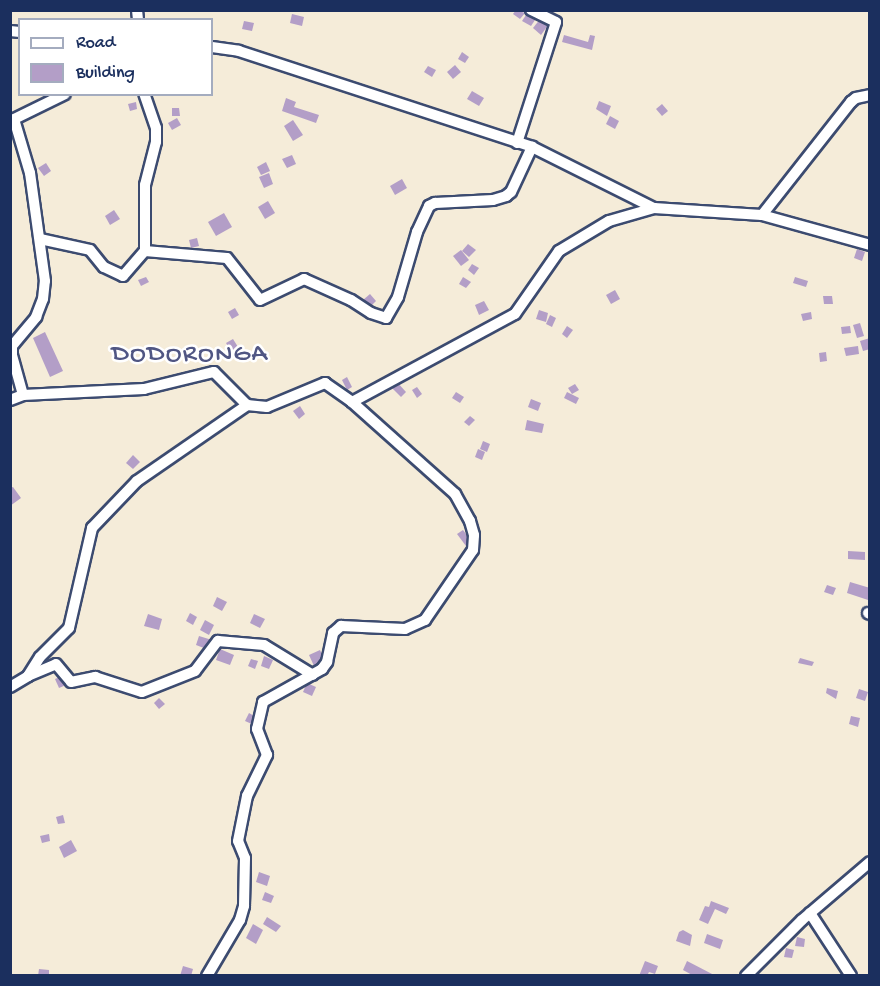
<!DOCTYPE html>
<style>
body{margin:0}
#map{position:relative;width:880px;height:986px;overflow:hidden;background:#f5ecd9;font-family:"Gochi Hand",sans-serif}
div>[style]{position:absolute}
.building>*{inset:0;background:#b39ec7}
.roads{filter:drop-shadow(2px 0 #3c4b70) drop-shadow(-2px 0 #3c4b70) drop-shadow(0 2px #3c4b70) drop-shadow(0 -2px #3c4b70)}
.minor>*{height:10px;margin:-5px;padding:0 5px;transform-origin:5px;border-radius:5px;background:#fff}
span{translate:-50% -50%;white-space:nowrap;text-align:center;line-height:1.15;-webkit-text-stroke:5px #fff;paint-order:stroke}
.quarter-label{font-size:26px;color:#505683;letter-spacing:1.5px}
.frame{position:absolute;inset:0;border:12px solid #1b2f5e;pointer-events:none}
.legend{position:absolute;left:18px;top:18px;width:195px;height:78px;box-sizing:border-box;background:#fff;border:2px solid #a4acbf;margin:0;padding:8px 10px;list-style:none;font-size:18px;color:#1b2f5e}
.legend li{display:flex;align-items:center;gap:12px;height:30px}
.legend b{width:30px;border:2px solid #a4acbf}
</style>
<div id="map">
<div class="building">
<div style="clip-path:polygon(516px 10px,525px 13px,520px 19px,513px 14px)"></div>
<div style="clip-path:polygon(528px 12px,537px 17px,531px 26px,522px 21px)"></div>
<div style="clip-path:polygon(292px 14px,304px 17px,302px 26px,290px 23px)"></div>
<div style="clip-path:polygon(541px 18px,549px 24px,541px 35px,533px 28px)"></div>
<div style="clip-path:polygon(244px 21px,254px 23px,252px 31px,242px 29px)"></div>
<div style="clip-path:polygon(564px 35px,588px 42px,590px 35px,595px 36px,592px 50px,562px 42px)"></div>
<div style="clip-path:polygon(462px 52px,469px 57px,465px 63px,458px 59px)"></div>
<div style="clip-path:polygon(455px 65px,461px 72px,453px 79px,447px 72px)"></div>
<div style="clip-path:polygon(428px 66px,436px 70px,432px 77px,424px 72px)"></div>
<div style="clip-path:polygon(472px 91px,484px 98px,479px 106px,467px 99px)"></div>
<div style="clip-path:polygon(286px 98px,296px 102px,294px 107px,319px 115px,316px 123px,282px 111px)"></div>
<div style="clip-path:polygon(599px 101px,611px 106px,607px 116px,596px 109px)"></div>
<div style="clip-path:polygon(136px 102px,137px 109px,130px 111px,128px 104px)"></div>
<div style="clip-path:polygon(662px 104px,668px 111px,662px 116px,656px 109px)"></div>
<div style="clip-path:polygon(172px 108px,179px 108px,180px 116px,172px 116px)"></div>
<div style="clip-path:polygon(610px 116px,619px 121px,615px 129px,606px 124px)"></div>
<div style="clip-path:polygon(177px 118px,181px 125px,172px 130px,168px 123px)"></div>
<div style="clip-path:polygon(293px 120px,303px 135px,293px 141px,284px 126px)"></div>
<div style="clip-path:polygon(292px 155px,296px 164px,287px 168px,282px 159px)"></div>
<div style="clip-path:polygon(266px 162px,270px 171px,261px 175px,257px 167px)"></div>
<div style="clip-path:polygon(46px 163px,51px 171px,44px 176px,38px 168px)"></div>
<div style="clip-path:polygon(269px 173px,273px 184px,264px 188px,259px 177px)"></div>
<div style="clip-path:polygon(402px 179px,407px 188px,395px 195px,390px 186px)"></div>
<div style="clip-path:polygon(268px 201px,275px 213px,265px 219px,258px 207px)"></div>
<div style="clip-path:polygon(114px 210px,120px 219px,110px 225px,105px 216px)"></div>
<div style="clip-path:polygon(224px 213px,232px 227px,216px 236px,208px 222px)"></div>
<div style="clip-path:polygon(197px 238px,199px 246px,191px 248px,189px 240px)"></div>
<div style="clip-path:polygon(468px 244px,476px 250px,469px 257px,462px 251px)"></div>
<div style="clip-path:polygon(857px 249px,865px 252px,862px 261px,854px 258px)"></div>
<div style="clip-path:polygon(461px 250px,469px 260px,461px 266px,453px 256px)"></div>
<div style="clip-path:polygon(472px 264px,479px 268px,474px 275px,468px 270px)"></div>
<div style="clip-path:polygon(146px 277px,149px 282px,141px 286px,138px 280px)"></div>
<div style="clip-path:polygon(463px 277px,471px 282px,466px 288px,459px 284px)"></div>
<div style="clip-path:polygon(795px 277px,808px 281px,806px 287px,793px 283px)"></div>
<div style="clip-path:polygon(615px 290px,620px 299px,611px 304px,606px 295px)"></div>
<div style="clip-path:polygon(370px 294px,376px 301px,370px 307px,363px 300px)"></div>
<div style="clip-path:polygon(823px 296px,832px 296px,833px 304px,824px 304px)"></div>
<div style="clip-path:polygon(484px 301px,489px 310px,479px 315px,475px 305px)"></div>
<div style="clip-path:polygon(235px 308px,239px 315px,232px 319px,228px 312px)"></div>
<div style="clip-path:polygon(539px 310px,548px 313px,546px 322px,536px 319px)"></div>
<div style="clip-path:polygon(811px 312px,812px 319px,803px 321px,801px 314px)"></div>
<div style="clip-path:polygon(550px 315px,556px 318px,552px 327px,546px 324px)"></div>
<div style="clip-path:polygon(860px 323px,864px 336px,857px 338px,853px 325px)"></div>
<div style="clip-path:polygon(567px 326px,573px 330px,567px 338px,562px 334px)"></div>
<div style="clip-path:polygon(850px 326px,851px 333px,842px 334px,841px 327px)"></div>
<div style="clip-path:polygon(45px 332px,63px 371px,50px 377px,33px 338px)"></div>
<div style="clip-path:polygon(870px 338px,870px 349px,863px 351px,860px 341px)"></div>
<div style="clip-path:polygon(233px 339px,238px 347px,231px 351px,226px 343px)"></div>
<div style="clip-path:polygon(858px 346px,859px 354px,846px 356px,844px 348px)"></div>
<div style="clip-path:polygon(826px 352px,827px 361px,820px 362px,819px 353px)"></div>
<div style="clip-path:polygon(347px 377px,352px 387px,347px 390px,342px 380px)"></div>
<div style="clip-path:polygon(396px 381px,406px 392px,401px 397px,390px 386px)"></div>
<div style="clip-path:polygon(575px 384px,579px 390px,572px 394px,568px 388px)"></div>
<div style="clip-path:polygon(417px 387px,422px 394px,417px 398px,412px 390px)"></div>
<div style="clip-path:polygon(456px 392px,464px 397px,460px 403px,452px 398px)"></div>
<div style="clip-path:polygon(567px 392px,579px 398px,576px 404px,564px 398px)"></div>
<div style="clip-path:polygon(531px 399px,541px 403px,538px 411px,528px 407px)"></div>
<div style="clip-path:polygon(300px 406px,305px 414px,299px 419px,293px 411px)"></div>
<div style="clip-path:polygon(470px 416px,475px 420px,469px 426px,464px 422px)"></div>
<div style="clip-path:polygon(527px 420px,544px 424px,542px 433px,525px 430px)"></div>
<div style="clip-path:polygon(483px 441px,490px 444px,487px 452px,480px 449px)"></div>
<div style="clip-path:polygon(478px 449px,485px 452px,482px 460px,475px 457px)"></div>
<div style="clip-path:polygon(133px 455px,140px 462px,133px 469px,126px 463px)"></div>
<div style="clip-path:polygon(13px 487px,21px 498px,10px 506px,10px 488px)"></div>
<div style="clip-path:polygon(463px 530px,472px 542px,466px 546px,457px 534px)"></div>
<div style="clip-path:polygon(848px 551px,865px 552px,865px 560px,848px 559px)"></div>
<div style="clip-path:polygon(850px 582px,870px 588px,868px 600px,847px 593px)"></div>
<div style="clip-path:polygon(827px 585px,836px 588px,833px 595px,824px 592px)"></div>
<div style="clip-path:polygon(217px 597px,227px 602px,222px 611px,213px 606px)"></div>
<div style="clip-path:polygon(190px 613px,197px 617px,193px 625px,186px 621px)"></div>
<div style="clip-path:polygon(148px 614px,162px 619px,159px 630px,144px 626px)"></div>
<div style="clip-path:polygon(254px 614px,265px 619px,260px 628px,250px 623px)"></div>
<div style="clip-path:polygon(205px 620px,214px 625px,209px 635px,200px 630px)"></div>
<div style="clip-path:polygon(199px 636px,212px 640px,209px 650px,196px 645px)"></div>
<div style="clip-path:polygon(220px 649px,234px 655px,230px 665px,216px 660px)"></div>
<div style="clip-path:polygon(320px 650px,325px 661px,314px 666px,309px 655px)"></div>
<div style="clip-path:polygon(264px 656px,273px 660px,269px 669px,261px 666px)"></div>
<div style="clip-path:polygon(800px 658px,814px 662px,812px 666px,798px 663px)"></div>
<div style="clip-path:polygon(251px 659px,258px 661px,255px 669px,248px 666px)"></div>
<div style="clip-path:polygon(62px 676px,66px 685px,59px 688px,55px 679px)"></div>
<div style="clip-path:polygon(307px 683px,316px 687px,312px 696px,303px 692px)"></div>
<div style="clip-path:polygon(827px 688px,838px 691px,836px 699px,826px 693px)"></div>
<div style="clip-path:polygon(859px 689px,868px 692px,865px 701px,856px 698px)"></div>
<div style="clip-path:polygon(159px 698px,165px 704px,159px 709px,154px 703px)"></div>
<div style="clip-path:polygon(249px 713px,258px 718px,254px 725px,245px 721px)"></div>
<div style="clip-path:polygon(851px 716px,860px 718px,858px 727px,849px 724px)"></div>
<div style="clip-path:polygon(63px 815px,65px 823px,58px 824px,56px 817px)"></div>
<div style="clip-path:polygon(49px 834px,50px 841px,42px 843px,40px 836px)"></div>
<div style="clip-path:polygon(71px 840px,77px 851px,64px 858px,59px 847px)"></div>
<div style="clip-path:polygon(259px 872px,270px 876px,267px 886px,256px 882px)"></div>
<div style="clip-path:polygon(265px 892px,274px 896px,271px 903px,262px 900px)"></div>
<div style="clip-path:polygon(711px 901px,729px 908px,726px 914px,715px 909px,708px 924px,699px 920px,705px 906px,709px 907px)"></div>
<div style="clip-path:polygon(267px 917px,281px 926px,276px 932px,263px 924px)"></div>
<div style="clip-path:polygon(253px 924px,263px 930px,256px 944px,246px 938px)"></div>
<div style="clip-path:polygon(683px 930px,692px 935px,690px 946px,676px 941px,679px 932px)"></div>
<div style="clip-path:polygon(707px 934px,723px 940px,720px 949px,704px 943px)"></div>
<div style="clip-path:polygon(797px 937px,805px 939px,804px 947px,795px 946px)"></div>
<div style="clip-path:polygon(786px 948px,794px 950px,792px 958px,784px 957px)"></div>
<div style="clip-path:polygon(645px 961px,658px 966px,655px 974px,649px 972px,647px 976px,639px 976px)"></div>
<div style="clip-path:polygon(687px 961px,716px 976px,694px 976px,683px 970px)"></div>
<div style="clip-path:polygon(183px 966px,193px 969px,191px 976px,180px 976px)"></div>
<div style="clip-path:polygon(39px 969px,49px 970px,49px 976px,38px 976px)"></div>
</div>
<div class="roads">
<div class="minor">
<div style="left:137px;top:10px;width:10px;rotate:84deg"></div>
<div style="left:10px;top:31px;width:10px;rotate:6deg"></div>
<div style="left:212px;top:47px;width:27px;rotate:8deg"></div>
<div style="left:239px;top:51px;width:308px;rotate:18.1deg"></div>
<div style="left:532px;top:147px;width:136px;rotate:26.6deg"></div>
<div style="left:654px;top:208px;width:108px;rotate:3.7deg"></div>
<div style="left:762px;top:215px;width:112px;rotate:15.5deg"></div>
<div style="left:10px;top:121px;width:61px;rotate:-26.1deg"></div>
<div style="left:517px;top:143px;width:127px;rotate:-72.1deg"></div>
<div style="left:556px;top:22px;width:28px;rotate:-154deg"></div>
<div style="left:762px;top:215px;width:144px;rotate:-51.8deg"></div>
<div style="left:851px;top:102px;width:6px;rotate:-39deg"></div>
<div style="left:856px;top:98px;width:14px;rotate:-12deg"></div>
<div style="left:40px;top:239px;width:51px;rotate:12.4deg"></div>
<div style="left:90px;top:250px;width:22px;rotate:51deg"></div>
<div style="left:104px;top:267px;width:21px;rotate:25deg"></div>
<div style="left:123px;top:276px;width:33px;rotate:-49deg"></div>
<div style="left:145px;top:251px;width:66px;rotate:-90deg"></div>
<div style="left:145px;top:185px;width:44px;rotate:-75.7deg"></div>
<div style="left:156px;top:142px;width:14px;rotate:-90deg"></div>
<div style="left:156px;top:128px;width:36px;rotate:-109deg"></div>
<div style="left:145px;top:251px;width:82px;rotate:4.9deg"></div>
<div style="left:227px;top:258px;width:53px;rotate:51.8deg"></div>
<div style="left:260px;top:300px;width:49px;rotate:-25.5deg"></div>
<div style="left:304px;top:279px;width:51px;rotate:24.1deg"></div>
<div style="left:351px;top:300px;width:24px;rotate:33deg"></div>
<div style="left:371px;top:313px;width:16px;rotate:18deg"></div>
<div style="left:386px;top:318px;width:24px;rotate:-60deg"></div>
<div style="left:398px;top:297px;width:68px;rotate:-73.7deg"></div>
<div style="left:417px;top:232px;width:29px;rotate:-65deg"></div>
<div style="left:429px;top:206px;width:7px;rotate:-27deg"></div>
<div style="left:435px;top:203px;width:58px;rotate:-3deg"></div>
<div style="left:493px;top:200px;width:14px;rotate:-17deg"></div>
<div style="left:506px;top:196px;width:6px;rotate:-39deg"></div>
<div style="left:511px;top:192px;width:50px;rotate:-65deg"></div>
<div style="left:23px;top:395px;width:121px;rotate:-2.8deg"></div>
<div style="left:144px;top:389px;width:72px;rotate:-13.7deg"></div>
<div style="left:214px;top:372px;width:47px;rotate:45deg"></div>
<div style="left:247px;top:405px;width:20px;rotate:6deg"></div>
<div style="left:267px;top:407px;width:63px;rotate:-22.5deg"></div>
<div style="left:325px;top:383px;width:33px;rotate:35deg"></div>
<div style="left:352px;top:402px;width:185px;rotate:-28.4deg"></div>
<div style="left:515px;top:314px;width:77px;rotate:-55.1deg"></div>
<div style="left:559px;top:251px;width:58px;rotate:-31deg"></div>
<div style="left:609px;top:221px;width:47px;rotate:-16.1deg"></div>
<div style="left:10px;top:400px;width:14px;rotate:-21deg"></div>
<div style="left:23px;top:395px;width:41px;rotate:-105.4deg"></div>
<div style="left:12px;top:355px;width:9px;rotate:-90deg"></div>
<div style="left:12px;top:346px;width:38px;rotate:-50deg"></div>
<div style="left:36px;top:317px;width:19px;rotate:-69deg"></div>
<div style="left:43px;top:299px;width:18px;rotate:-84deg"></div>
<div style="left:45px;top:281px;width:109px;rotate:-97.9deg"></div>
<div style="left:30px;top:173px;width:56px;rotate:-106.5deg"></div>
<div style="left:868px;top:613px;width:2px;rotate:27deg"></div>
<div style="left:28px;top:676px;width:22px;rotate:-58deg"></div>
<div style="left:40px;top:657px;width:41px;rotate:-45deg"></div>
<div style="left:69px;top:628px;width:103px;rotate:-77deg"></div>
<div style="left:92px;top:528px;width:65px;rotate:-46.2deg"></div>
<div style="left:137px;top:481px;width:134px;rotate:-34.6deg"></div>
<div style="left:10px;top:687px;width:21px;rotate:-31deg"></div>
<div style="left:28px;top:676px;width:30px;rotate:-23deg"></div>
<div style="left:56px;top:664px;width:23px;rotate:50deg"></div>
<div style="left:71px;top:682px;width:25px;rotate:-12deg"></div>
<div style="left:95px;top:677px;width:49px;rotate:17.7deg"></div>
<div style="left:142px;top:692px;width:57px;rotate:-21.6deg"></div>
<div style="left:195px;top:671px;width:38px;rotate:-53deg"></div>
<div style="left:218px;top:641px;width:46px;rotate:5deg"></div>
<div style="left:264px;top:645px;width:57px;rotate:31.5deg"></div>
<div style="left:810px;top:913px;width:75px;rotate:56.9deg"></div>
<div style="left:207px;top:976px;width:65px;rotate:-59.5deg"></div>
<div style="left:240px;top:920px;width:15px;rotate:-74deg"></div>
<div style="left:244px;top:906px;width:48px;rotate:-88.8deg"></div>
<div style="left:245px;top:858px;width:18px;rotate:-112deg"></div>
<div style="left:238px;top:841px;width:46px;rotate:-78.7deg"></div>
<div style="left:247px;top:796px;width:46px;rotate:-64deg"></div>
<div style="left:267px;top:755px;width:28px;rotate:-111deg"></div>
<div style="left:257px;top:729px;width:28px;rotate:-77deg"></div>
<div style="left:263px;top:702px;width:68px;rotate:-29.2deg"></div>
<div style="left:322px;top:669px;width:9px;rotate:-54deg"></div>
<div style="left:327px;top:662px;width:30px;rotate:-78deg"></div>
<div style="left:333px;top:633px;width:11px;rotate:-41deg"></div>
<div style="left:341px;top:626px;width:64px;rotate:2.7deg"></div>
<div style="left:405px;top:629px;width:22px;rotate:-24deg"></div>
<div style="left:425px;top:620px;width:85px;rotate:-55.6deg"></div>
<div style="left:473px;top:550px;width:15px;rotate:-86deg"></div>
<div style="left:474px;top:535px;width:15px;rotate:-106deg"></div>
<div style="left:470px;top:521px;width:31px;rotate:-119deg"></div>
<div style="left:455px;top:494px;width:138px;rotate:-138.2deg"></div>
<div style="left:746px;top:976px;width:79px;rotate:-45deg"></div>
<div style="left:802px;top:920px;width:89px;rotate:-40.5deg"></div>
</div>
</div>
<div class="quarter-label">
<span style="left:190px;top:356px">DODORONGA</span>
</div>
<div class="frame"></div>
<ul class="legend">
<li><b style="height:8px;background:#fff"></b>Road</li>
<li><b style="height:16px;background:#b39ec7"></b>Building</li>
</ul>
</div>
